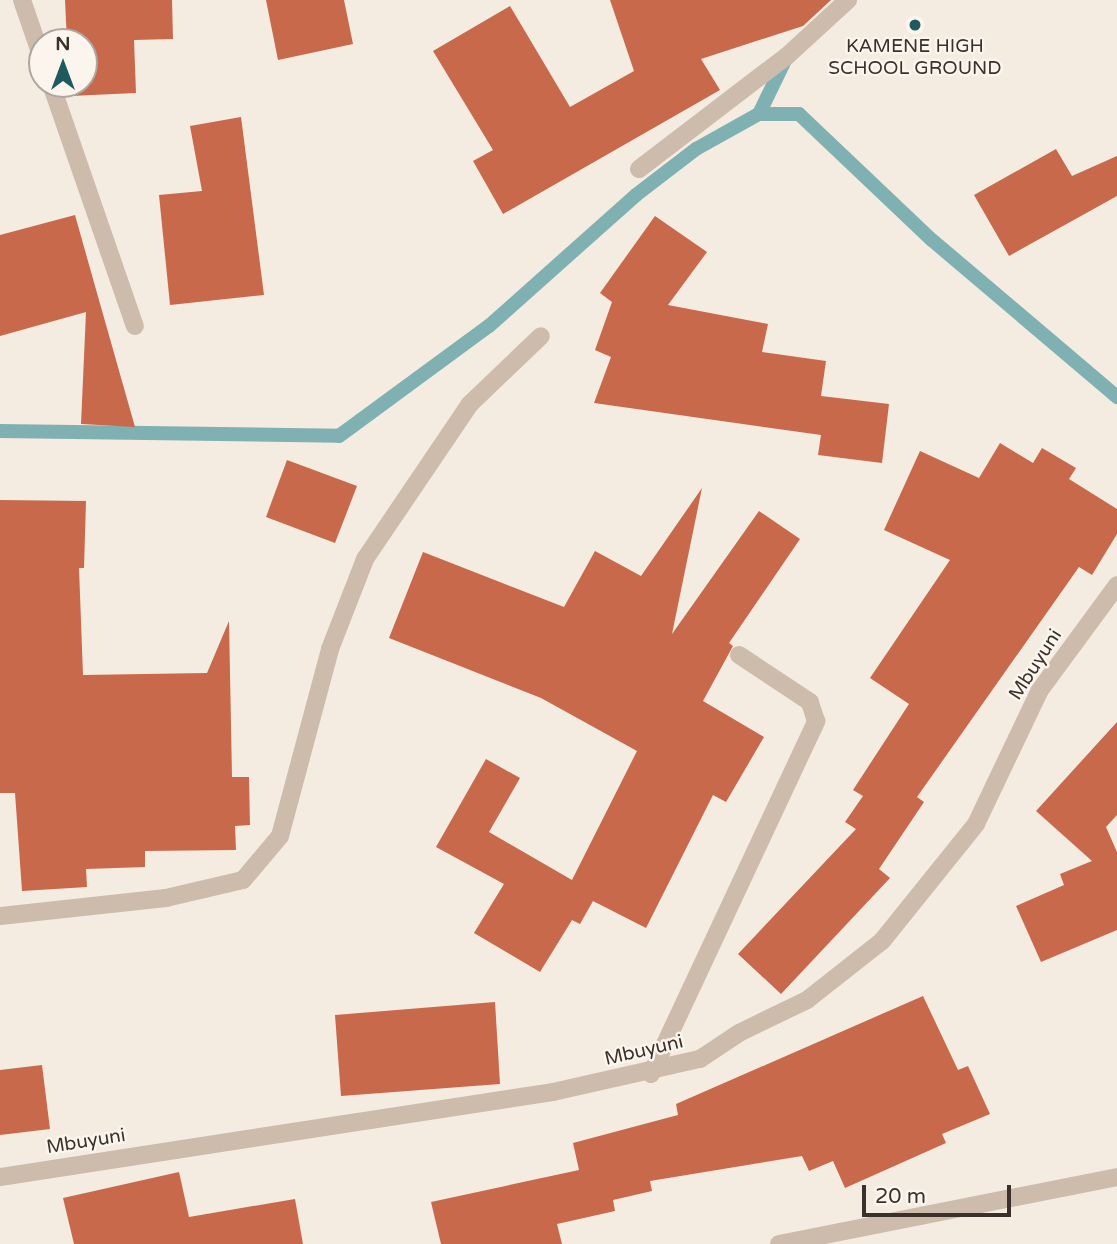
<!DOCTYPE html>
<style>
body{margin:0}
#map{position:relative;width:1117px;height:1244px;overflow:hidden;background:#f4ebe1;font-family:"Varela Round",sans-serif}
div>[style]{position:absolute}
.stream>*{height:14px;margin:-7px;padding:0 7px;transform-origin:7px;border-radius:7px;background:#7fb0b2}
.building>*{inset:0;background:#c8694b}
.minor>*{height:18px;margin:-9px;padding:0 9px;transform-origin:9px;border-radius:9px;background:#cdbbac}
.dots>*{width:19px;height:19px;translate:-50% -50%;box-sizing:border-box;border:4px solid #fbf5ee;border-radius:50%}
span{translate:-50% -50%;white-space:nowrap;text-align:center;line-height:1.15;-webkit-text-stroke:5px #fbf5ee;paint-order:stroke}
.poi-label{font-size:19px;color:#3b302b}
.street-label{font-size:19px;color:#3b302b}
.north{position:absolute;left:28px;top:28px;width:70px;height:70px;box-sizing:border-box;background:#fbf5ee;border:2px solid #aea6a0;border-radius:50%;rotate:0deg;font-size:19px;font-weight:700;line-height:28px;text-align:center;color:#3b302b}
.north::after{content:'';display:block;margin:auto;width:24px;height:32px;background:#1f5a5e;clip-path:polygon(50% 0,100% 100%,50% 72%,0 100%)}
.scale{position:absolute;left:862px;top:1185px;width:149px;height:32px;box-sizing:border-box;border:4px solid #3b302b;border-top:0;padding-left:9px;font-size:21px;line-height:24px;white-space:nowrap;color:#3b302b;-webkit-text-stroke:5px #fbf5ee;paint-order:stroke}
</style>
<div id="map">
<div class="stream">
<div style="left:759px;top:114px;width:64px;rotate:-64.2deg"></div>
<div style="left:0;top:431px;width:339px;rotate:0.8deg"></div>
<div style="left:339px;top:436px;width:186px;rotate:-36.3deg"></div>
<div style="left:489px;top:326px;width:197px;rotate:-41.7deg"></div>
<div style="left:636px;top:195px;width:76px;rotate:-37.5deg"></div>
<div style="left:696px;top:149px;width:72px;rotate:-29.1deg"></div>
<div style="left:759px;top:114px;width:40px"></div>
<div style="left:799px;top:114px;width:183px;rotate:43.5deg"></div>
<div style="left:932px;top:240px;width:243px;rotate:40.3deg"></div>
</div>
<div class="building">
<div style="clip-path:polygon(65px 0,172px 0,173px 39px,134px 40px,136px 93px,70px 96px,69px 84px,84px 84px,84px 42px,67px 42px)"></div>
<div style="clip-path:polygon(266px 0,344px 0,353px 44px,278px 60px)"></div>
<div style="clip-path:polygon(610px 0,831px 0,803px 26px,701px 59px,720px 90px,503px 214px,473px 161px,493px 150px,433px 51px,510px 6px,570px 107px,634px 71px)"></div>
<div style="clip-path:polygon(241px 117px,264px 295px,170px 305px,159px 195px,202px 191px,190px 126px)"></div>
<div style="clip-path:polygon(1056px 149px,1072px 176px,1117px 156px,1117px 196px,1009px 256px,974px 195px)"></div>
<div style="clip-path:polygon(75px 215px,95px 286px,135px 427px,81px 424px,86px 312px,0 336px,0 235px)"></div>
<div style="clip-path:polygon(655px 216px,707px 252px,668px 305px,768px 324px,762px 352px,826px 361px,821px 396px,889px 404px,882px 463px,818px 455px,821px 435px,594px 403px,611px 357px,595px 350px,612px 302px,600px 293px)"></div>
<div style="clip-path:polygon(1000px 443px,1033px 463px,1042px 448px,1076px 468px,1069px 479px,1117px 509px,1117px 534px,1092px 575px,1079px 567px,917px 797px,924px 802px,879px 869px,890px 878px,781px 994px,738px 954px,856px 829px,845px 822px,863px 796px,853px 790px,909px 704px,870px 678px,950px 560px,884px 530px,920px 451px,979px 478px)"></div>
<div style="clip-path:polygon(287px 460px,357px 486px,335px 543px,266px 517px)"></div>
<div style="clip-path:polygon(702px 488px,672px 634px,759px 511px,800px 539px,729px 643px,733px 646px,703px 701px,764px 737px,726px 802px,713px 795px,646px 928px,593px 901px,580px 924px,572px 920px,540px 972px,474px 933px,504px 884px,436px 847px,486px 759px,520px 778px,489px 832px,572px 880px,637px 751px,541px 698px,389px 638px,423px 552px,564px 607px,595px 551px,641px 576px)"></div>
<div style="clip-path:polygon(0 500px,86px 501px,84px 568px,79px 568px,83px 675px,207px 673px,229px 621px,232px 777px,249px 777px,250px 825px,235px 826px,236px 850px,145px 851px,145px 867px,86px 869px,87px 887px,22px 891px,15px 793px,0 793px)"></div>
<div style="clip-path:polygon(1117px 722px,1117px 815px,1106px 827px,1117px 852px,1117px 930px,1041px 962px,1016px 906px,1064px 885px,1060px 874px,1092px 861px,1036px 811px)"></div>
<div style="clip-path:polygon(923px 996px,958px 1070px,968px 1066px,990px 1114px,942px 1134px,946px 1143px,845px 1188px,833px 1161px,809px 1171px,802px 1156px,650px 1181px,652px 1191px,613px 1200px,615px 1211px,557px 1224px,562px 1244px,441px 1244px,431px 1202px,579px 1170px,573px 1143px,678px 1115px,676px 1104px)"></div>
<div style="clip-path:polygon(495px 1002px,500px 1084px,341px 1096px,335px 1015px)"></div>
<div style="clip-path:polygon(42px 1065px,50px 1129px,0 1135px,0 1070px)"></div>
<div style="clip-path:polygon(179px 1172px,189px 1217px,295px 1199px,303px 1244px,74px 1244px,63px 1198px)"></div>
</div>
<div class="minor">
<div style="left:22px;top:0;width:61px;rotate:71deg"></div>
<div style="left:51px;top:84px;width:256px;rotate:70.9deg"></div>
<div style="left:639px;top:169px;width:186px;rotate:-37.4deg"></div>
<div style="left:787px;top:56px;width:83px;rotate:-42.6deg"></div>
<div style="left:0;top:916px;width:167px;rotate:-6.2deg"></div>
<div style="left:166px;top:898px;width:79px;rotate:-13.2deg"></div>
<div style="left:243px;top:880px;width:57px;rotate:-49.9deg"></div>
<div style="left:280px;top:836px;width:194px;rotate:-75deg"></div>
<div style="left:330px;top:649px;width:97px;rotate:-68.7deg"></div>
<div style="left:365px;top:559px;width:187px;rotate:-55.9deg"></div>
<div style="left:470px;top:404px;width:98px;rotate:-43.8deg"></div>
<div style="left:651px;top:1074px;width:390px;rotate:-64.9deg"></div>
<div style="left:816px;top:721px;width:20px;rotate:-108deg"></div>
<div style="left:810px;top:702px;width:85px;rotate:-146.5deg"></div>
<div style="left:0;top:1177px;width:559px;rotate:-8.74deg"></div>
<div style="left:553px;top:1092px;width:151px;rotate:-12.7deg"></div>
<div style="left:700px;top:1059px;width:47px;rotate:-33.7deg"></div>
<div style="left:739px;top:1033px;width:76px;rotate:-25.9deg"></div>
<div style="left:807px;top:1000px;width:95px;rotate:-38.2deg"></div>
<div style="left:882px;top:941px;width:150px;rotate:-51.2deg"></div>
<div style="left:976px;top:824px;width:148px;rotate:-64.5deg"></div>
<div style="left:1040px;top:690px;width:130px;rotate:-53.7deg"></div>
<div style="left:779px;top:1244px;width:345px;rotate:-11.2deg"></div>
</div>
<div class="dots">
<div style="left:915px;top:25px;background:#1f5a5e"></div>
</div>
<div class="poi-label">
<span style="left:915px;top:58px">KAMENE HIGH<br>SCHOOL GROUND</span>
</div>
<div class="street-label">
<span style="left:1036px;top:665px;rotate:-57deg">Mbuyuni</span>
<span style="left:644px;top:1051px;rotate:-13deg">Mbuyuni</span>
<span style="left:86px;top:1142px;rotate:-9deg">Mbuyuni</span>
</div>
<div class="north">N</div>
<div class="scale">20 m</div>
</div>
